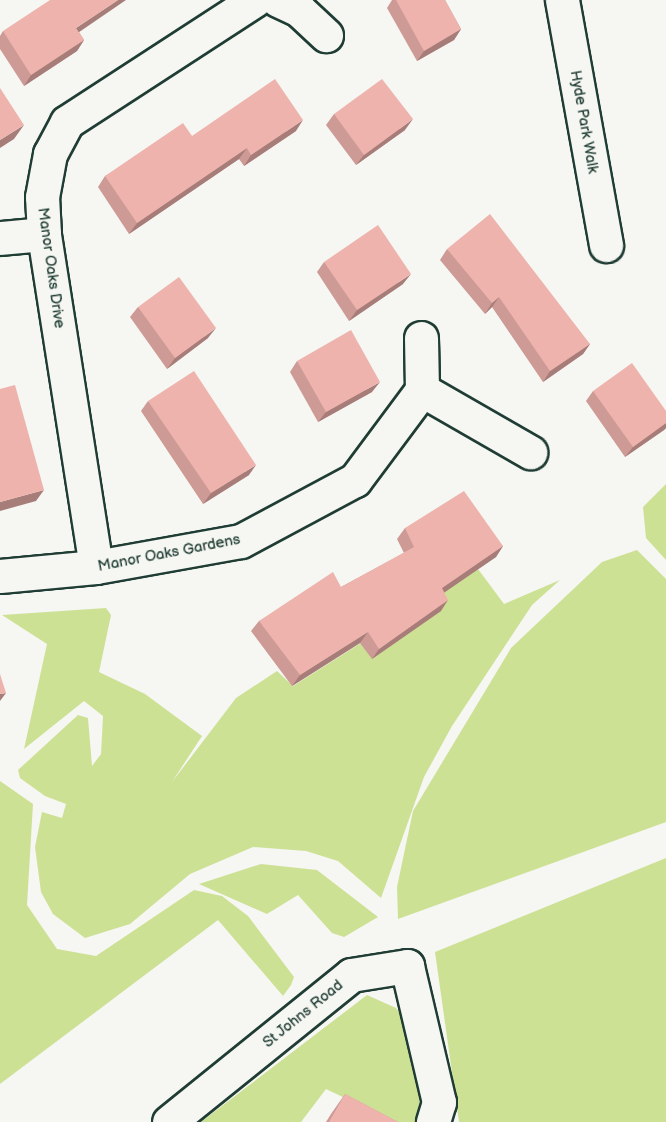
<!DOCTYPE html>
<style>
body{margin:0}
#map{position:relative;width:666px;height:1122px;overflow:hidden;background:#f6f6f2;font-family:"Balsamiq Sans",sans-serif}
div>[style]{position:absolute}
.green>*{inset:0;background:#cde195}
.roads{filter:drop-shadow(2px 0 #1f3d34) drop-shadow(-2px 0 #1f3d34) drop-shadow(0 2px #1f3d34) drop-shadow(0 -2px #1f3d34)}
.minor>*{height:33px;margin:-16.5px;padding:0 16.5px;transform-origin:16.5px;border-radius:16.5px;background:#f6f6f2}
.wall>*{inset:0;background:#cd9a95}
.shaded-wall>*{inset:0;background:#a77d79}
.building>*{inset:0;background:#eeb3ad}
span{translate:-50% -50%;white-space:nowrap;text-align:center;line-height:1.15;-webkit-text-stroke:4.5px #f6f6f2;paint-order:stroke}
.street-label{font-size:15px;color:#1f3d34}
</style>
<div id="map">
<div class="green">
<div style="clip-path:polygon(666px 484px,666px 560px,646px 538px,643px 507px)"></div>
<div style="clip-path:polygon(637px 550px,666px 579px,666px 822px,398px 919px,397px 887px,413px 811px,511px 648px,602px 562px)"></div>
<div style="clip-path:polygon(478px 569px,504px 604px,560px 580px,532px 605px,452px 726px,424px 777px,381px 898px,338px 861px,306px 851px,253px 847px,190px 874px,130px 924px,85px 938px,53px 914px,41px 892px,35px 847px,42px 812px,62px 818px,66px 804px,45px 796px,20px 778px,18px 770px,78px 715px,88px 718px,92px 766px,101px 754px,103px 716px,84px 701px,24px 749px,47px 644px,2px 615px,106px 608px,111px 615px,99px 672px,145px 694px,202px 736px,172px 782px,236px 698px,277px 671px,293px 686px)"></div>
<div style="clip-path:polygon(0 781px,33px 804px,27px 905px,57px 949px,96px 956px,194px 890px,222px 896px,248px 916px,294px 977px,291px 985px,283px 996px,218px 920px,0 1084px)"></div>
<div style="clip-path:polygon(666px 858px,666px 1122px,459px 1122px,435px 952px)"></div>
<div style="clip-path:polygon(261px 864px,317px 870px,378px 917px,344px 937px,332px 933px,298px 895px,267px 914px,199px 884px)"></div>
<div style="clip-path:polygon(367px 995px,396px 1008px,407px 1023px,430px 1122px,395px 1122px,326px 1089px,301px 1122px,201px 1122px)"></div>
</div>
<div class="roads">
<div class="minor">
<div style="left:278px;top:0;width:23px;rotate:25deg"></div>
<div style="left:299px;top:10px;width:37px;rotate:43deg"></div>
<div style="left:562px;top:0;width:249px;rotate:79.8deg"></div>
<div style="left:0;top:238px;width:44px;rotate:-5.2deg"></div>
<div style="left:422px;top:390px;width:125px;rotate:29.9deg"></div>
<div style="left:96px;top:567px;width:337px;rotate:-98.9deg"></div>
<div style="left:44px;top:234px;width:37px;rotate:-93deg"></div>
<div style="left:42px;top:197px;width:44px;rotate:-79.5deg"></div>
<div style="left:50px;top:154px;width:36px;rotate:-62deg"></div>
<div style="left:67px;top:122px;width:224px;rotate:-33deg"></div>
<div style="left:0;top:576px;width:96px;rotate:-5.4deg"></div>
<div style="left:96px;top:567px;width:147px;rotate:-10.2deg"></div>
<div style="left:241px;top:541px;width:129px;rotate:-28.2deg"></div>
<div style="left:355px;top:480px;width:112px;rotate:-53.3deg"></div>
<div style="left:422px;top:390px;width:52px;rotate:-91.1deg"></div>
<div style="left:169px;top:1122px;width:234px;rotate:-38.9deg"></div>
<div style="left:351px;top:975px;width:57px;rotate:-9.1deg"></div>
<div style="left:407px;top:966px;width:140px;rotate:76.8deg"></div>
<div style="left:439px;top:1102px;width:21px;rotate:107deg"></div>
</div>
</div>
<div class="wall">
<div style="clip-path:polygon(392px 0,445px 0,461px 29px,454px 40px,417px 61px,387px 8px)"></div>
<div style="clip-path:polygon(3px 31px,79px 32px,84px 40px,77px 51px,24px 86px,0 49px,0 36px)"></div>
<div style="clip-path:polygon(334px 114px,405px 130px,356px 165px,326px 125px)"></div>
<div style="clip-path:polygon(296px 131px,244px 166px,239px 159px,129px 234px,98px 187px,105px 176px,192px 136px)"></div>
<div style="clip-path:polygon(447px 249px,590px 344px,583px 354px,543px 382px,492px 307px,485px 314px,440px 260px)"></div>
<div style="clip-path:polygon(324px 262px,403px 284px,349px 321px,317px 272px)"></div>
<div style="clip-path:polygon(138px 307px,208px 338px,167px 369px,130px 317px)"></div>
<div style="clip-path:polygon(297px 361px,372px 392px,318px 422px,290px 372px)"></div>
<div style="clip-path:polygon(593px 391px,666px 411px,666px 428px,664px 430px,625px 457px,586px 401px)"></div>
<div style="clip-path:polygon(148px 401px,249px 475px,203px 504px,141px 411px)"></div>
<div style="clip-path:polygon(405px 528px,503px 546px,496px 557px,444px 592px,441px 611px,372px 659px,360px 643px,292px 686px,251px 631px,259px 621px,341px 587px,404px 553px,397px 539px)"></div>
<div style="clip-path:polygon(345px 1094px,398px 1122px,326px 1122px,331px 1114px)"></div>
</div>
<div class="shaded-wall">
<div style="clip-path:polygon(118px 0,126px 0,69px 39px,76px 28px)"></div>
<div style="clip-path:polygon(461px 29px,454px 40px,417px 61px,424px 51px)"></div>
<div style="clip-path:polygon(84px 40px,77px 51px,24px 86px,31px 75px)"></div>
<div style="clip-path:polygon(413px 119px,405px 130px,356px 165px,364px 155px)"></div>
<div style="clip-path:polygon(303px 120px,296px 131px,244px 166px,251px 155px)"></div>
<div style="clip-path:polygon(24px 125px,14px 139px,0 148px,0 140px)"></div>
<div style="clip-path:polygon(247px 148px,239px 159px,129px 234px,137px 223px)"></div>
<div style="clip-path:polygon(411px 274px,403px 284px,349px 321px,357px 310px)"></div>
<div style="clip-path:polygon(499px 297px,492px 307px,485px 314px,492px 303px)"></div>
<div style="clip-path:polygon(216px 328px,208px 338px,167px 369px,175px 358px)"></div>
<div style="clip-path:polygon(590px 344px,583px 354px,543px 382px,550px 371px)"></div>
<div style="clip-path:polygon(380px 382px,372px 392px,318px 422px,326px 412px)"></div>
<div style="clip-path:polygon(666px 423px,666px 428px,664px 430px,625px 457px,633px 447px)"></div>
<div style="clip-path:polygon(256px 465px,249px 475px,203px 504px,211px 493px)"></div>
<div style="clip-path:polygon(44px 490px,36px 501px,0 511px,0 502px)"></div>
<div style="clip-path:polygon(503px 546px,496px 557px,435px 599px,442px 588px)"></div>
<div style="clip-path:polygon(448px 600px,441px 611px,372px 659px,379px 649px)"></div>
<div style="clip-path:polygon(368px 632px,360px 643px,292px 686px,300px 675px)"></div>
<div style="clip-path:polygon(6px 693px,0 701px,0 694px)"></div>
</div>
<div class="building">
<div style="clip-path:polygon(50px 0,118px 0,76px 28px,84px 40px,31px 75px,3px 31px)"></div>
<div style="clip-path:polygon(396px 0,445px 0,461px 29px,424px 51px)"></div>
<div style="clip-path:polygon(275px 79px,303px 120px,251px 155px,247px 148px,137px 223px,105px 176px,183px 123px,192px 136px)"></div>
<div style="clip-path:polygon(382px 79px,413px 119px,364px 155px,334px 114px)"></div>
<div style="clip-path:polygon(0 88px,24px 125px,0 140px)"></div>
<div style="clip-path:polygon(490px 214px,590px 344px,550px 371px,499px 297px,492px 303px,447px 249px)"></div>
<div style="clip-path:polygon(378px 225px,411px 274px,357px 310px,324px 262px)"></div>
<div style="clip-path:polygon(179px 277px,216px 328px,175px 358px,138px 307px)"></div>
<div style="clip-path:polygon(351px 330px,380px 382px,326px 412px,297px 361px)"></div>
<div style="clip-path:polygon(632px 363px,666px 411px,666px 423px,633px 447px,593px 391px)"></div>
<div style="clip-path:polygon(194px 371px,256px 465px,211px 493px,148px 401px)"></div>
<div style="clip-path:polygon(15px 385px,44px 490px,0 502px,0 389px)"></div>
<div style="clip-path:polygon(464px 491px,503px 546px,442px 588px,448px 600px,379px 649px,368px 632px,300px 675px,259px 621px,333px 572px,341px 587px,414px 547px,405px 528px)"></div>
<div style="clip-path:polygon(0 674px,6px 693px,0 694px)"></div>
<div style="clip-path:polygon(345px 1094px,398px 1122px,329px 1122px)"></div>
</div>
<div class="street-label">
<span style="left:584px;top:122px;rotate:80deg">Hyde Park Walk</span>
<span style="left:51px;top:268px;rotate:82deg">Manor Oaks Drive</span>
<span style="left:169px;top:553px;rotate:-11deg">Manor Oaks Gardens</span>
<span style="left:303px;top:1014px;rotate:-39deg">St Johns Road</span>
</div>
</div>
